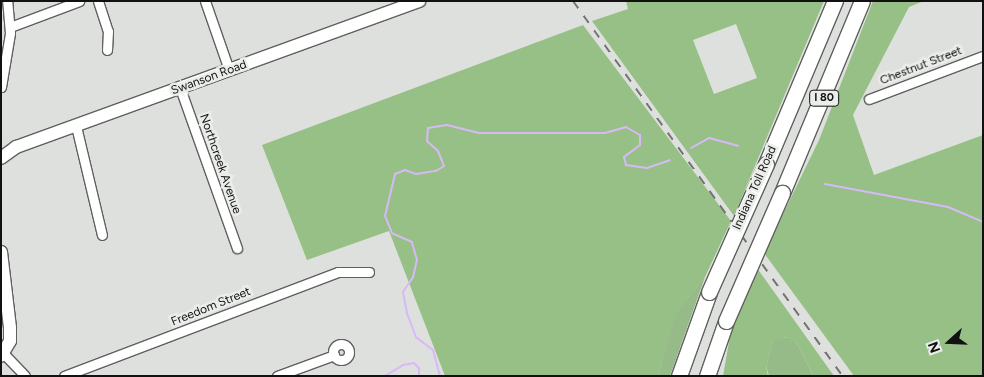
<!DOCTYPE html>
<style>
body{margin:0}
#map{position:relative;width:984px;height:377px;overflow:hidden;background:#dee0dd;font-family:Figtree,sans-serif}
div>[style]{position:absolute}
.green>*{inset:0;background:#97ba89}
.forest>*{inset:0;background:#97c086}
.stream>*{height:2px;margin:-1px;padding:0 1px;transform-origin:1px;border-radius:1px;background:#d8b9f8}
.roads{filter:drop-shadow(1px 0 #5f615e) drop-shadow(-1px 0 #5f615e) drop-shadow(0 1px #5f615e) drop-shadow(0 -1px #5f615e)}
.street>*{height:9px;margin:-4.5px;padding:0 4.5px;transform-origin:4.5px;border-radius:4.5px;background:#fff}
.street>.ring{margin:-4.5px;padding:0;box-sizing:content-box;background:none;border:9px solid #fff;border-radius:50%}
.secondary>*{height:12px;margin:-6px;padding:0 6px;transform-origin:6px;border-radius:6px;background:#fff}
.highway>*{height:15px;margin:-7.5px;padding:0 7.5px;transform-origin:7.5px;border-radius:7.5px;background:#fff}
.rail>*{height:2px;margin-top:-1px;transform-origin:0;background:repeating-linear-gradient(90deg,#727371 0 9px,transparent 0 18px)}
.bridges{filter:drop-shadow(1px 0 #5f615e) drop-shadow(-1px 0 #5f615e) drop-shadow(0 1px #5f615e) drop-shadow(0 -1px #5f615e)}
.highway-bridge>*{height:15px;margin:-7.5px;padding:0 7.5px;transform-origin:7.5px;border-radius:7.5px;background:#fff}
span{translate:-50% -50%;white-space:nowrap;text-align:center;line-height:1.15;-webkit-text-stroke:5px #ebedea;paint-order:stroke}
.shield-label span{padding:1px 4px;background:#ebedea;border:1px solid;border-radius:4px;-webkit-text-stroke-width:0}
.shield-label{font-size:11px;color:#101110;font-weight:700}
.street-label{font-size:12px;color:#101110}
.frame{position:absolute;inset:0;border:2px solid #101110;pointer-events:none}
.north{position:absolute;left:924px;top:317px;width:50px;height:50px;-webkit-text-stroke:4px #ebedea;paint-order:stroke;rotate:250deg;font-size:14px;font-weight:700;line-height:20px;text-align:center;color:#101110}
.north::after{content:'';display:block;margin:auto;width:18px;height:22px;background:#101110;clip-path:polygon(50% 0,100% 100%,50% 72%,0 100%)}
</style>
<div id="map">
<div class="green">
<div style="clip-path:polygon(705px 277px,670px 376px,658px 376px,675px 314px)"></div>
<div style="clip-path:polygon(788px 337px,797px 343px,813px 376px,769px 376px,766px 366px,773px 340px)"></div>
</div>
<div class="forest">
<div style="clip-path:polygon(evenodd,626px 1px,824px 1px,734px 216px,592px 21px,628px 9px,626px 1px,736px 24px,757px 78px,714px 94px,693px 40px,736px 24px)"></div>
<div style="clip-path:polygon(873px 1px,924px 1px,909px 7px,853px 115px,874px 175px,983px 135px,983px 376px,854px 376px,764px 253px,819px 140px)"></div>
<div style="clip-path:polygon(583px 25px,731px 221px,705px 277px,676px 314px,658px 376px,445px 376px,389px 231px,307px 260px,262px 145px)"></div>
<div style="clip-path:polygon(757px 268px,834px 376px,813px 376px,797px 343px,787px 337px,773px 341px,766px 366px,768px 376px,723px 376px,732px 325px)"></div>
</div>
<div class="stream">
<div style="left:691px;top:148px;width:21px;rotate:-29deg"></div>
<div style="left:709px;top:138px;width:30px;rotate:15deg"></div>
<div style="left:825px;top:184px;width:125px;rotate:10.6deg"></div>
<div style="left:948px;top:207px;width:38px;rotate:23deg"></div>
<div style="left:385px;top:376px;width:21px;rotate:-31deg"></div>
<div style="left:403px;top:365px;width:11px;rotate:-10deg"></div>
<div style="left:414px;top:363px;width:7px;rotate:45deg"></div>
<div style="left:419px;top:368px;width:8px;rotate:90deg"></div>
<div style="left:440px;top:376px;width:27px;rotate:-105deg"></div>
<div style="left:433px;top:350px;width:21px;rotate:-143deg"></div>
<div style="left:416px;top:337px;width:26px;rotate:-111deg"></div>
<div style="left:407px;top:313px;width:21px;rotate:-101deg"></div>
<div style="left:403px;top:292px;width:18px;rotate:-56deg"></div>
<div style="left:413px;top:277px;width:17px;rotate:-77deg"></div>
<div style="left:417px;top:260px;width:19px;rotate:-106deg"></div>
<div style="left:412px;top:242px;width:22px;rotate:-156deg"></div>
<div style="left:392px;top:233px;width:18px;rotate:-112deg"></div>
<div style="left:385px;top:216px;width:43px;rotate:-76.6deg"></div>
<div style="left:395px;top:174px;width:11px;rotate:-22deg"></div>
<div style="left:405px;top:170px;width:12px;rotate:20deg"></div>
<div style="left:416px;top:174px;width:20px;rotate:-9deg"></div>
<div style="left:436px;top:171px;width:9px;rotate:-32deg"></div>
<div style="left:444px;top:166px;width:16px;rotate:-112deg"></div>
<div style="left:438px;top:151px;width:15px;rotate:-138deg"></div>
<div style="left:427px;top:141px;width:13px;rotate:-86deg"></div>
<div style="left:428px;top:128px;width:19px;rotate:-9deg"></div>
<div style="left:447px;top:125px;width:34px;rotate:14deg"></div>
<div style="left:480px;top:133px;width:125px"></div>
<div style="left:605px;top:133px;width:22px;rotate:-16deg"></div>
<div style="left:626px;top:127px;width:16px;rotate:30deg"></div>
<div style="left:640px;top:135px;width:10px;rotate:90deg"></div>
<div style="left:640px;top:145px;width:20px;rotate:143deg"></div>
<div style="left:624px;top:157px;width:8px;rotate:76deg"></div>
<div style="left:626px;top:165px;width:21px;rotate:8deg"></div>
<div style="left:647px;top:168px;width:24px;rotate:-19deg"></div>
</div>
<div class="roads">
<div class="street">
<div style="left:98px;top:1px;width:32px;rotate:72deg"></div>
<div style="left:108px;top:31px;width:19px;rotate:93deg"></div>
<div style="left:205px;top:1px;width:73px;rotate:70.8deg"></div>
<div style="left:10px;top:27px;width:74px;rotate:-20.6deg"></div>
<div style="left:1px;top:87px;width:55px;rotate:-80.5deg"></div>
<div style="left:10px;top:33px;width:32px;rotate:-95deg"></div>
<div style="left:180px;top:88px;width:170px;rotate:70.4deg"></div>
<div style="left:869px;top:99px;width:122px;rotate:-20.7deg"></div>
<div style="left:76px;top:126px;width:112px;rotate:76.6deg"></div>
<div class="ring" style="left:333px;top:344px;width:7px;height:7px"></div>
<div style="left:4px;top:354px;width:30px;rotate:46deg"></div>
<div style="left:64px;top:376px;width:293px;rotate:-20.8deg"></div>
<div style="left:338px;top:272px;width:31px"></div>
<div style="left:277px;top:376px;width:61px;rotate:-20.2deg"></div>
</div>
<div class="secondary">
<div style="left:1px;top:158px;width:19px;rotate:-36deg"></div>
<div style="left:16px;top:147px;width:429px;rotate:-19.9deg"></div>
<div style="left:1px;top:252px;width:77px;rotate:83.2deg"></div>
<div style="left:10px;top:328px;width:13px;rotate:90deg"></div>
<div style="left:10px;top:341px;width:17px;rotate:121deg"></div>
</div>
<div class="highway">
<div style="left:766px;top:164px;width:177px;rotate:-67.1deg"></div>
<div style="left:782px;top:193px;width:208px;rotate:-67.4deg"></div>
<div style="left:679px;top:376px;width:89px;rotate:-70.3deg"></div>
<div style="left:707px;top:376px;width:58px;rotate:-70.9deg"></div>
</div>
</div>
<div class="rail">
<div style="left:573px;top:1px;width:462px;rotate:54.3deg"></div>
</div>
<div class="bridges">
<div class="highway-bridge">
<div style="left:709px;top:292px;width:140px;rotate:-66deg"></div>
<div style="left:726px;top:321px;width:140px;rotate:-66.4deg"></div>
</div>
</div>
<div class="shield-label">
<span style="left:824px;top:98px">I 80</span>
</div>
<div class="street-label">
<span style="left:921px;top:66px;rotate:-21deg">Chestnut Street</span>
<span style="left:209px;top:78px;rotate:-20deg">Swanson Road</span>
<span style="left:220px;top:164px;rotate:71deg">Northcreek Avenue</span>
<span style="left:755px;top:188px;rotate:-66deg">Indiana Toll Road</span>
<span style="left:211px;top:307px;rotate:-22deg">Freedom Street</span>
</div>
<div class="frame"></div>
<div class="north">N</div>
</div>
